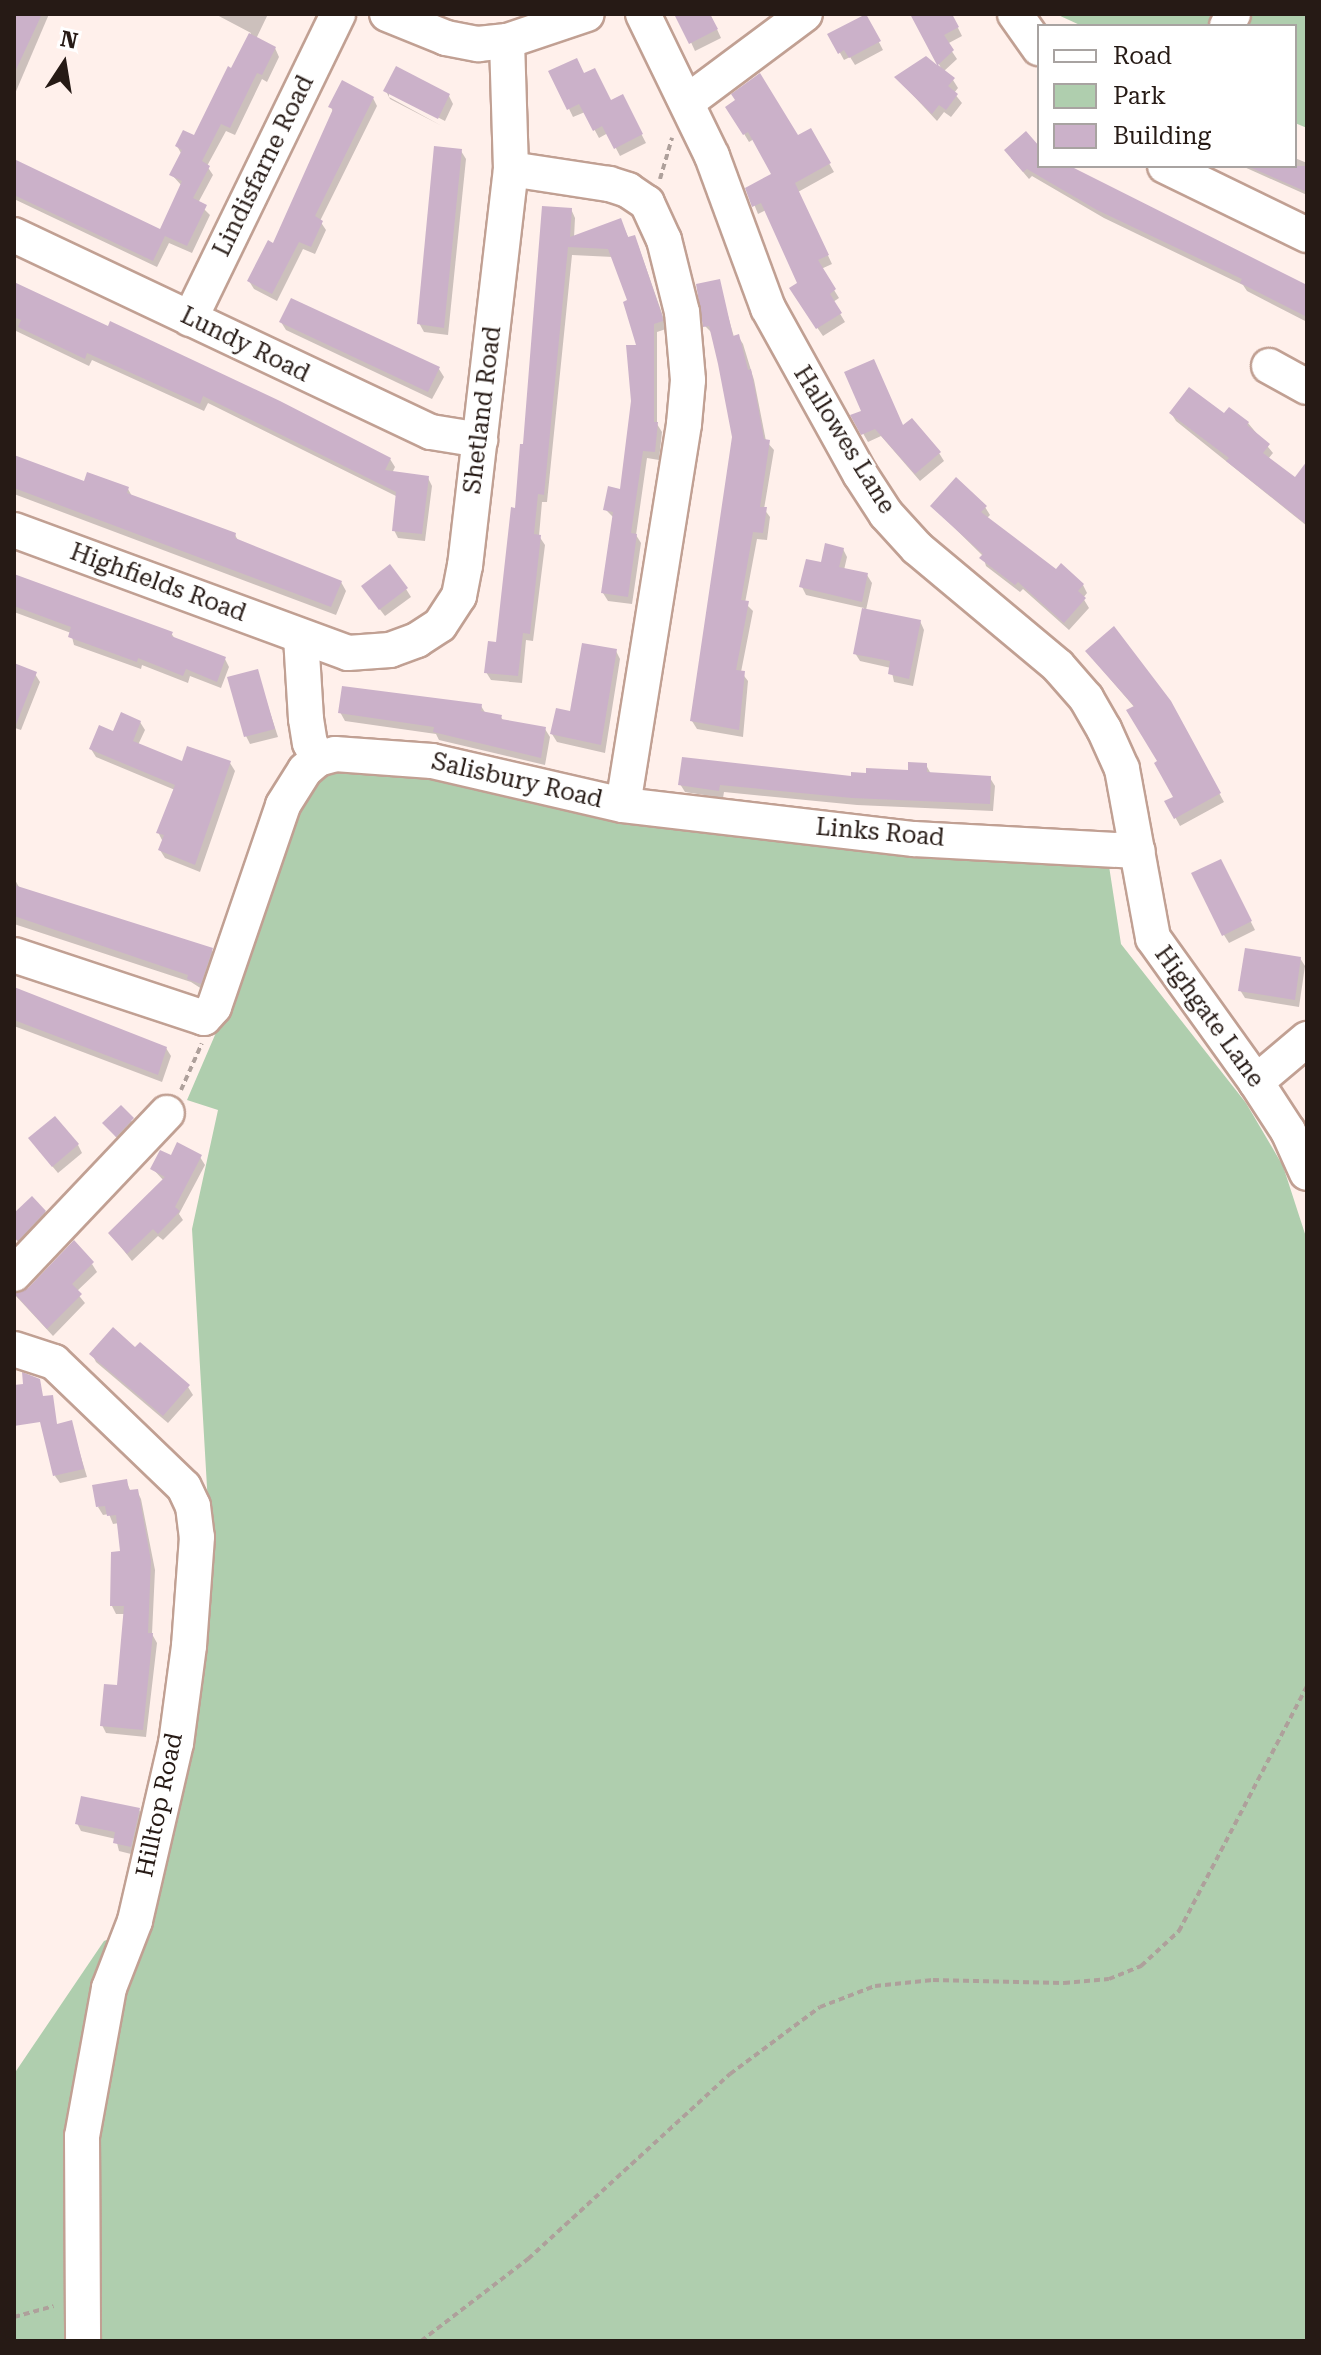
<!DOCTYPE html>
<style>
body{margin:0}
#map{position:relative;width:1321px;height:2355px;overflow:hidden;background:#fff0eb;font-family:"Roboto Serif",serif}
div>[style]{position:absolute}
.green>*{inset:0;background:#afceae}
.shadow>*{inset:0;background:#0003}
.building>*{inset:0;background:#cbb1c9}
.path>*{height:4px;margin-top:-2px;transform-origin:0;background:repeating-linear-gradient(90deg,#aea09b 0 6px,transparent 0 10px)}
.roads{filter:drop-shadow(2px 0 #c1a093) drop-shadow(-2px 0 #c1a093) drop-shadow(0 2px #c1a093) drop-shadow(0 -2px #c1a093)}
.minor>*{height:34px;margin:-17px;padding:0 17px;transform-origin:17px;border-radius:17px;background:#fff}
span{translate:-50% -50%;white-space:nowrap;text-align:center;line-height:1.15;-webkit-text-stroke:6px #fff;paint-order:stroke}
.street-label{font-size:24px;color:#261a15}
.frame{position:absolute;inset:0;border:16px solid #261a15;pointer-events:none}
.legend{position:absolute;left:1037px;top:24px;width:260px;height:144px;box-sizing:border-box;background:#fff;border:2px solid #a8a3a1;margin:0;padding:10px 14px;list-style:none;font-size:24px;color:#261a15}
.legend li{display:flex;align-items:center;gap:16px;height:40px}
.legend b{width:40px;border:2px solid #a8a3a1}
.north{position:absolute;left:24px;top:24px;width:80px;height:80px;-webkit-text-stroke:6px #fff;paint-order:stroke;rotate:12deg;font-size:22px;font-weight:700;line-height:32px;text-align:center;color:#261a15}
.north::after{content:'';display:block;margin:auto;width:28px;height:36px;background:#261a15;clip-path:polygon(50% 0,100% 100%,50% 72%,0 100%)}
</style>
<div id="map">
<div class="green">
<div style="clip-path:polygon(1056px 14px,1307px 14px,1307px 128px,1295px 123px,1295px 26px,1082px 26px)"></div>
<div style="clip-path:polygon(319px 766px,421px 772px,614px 814px,932px 859px,1109px 866px,1121px 944px,1246px 1103px,1283px 1166px,1307px 1240px,1307px 2341px,14px 2341px,14px 2074px,104px 1941px,150px 1922px,210px 1539px,192px 1229px,218px 1110px,187px 1100px,221px 1021px,275px 847px)"></div>
</div>
<div class="shadow">
<div style="clip-path:polygon(14px 14px,49px 14px,14px 96px)"></div>
<div style="clip-path:polygon(215px 14px,268px 14px,256px 39px,275px 48px,279px 57px,267px 82px,262px 79px,235px 135px,226px 131px,207px 166px,213px 175px,198px 203px,210px 215px,192px 253px,169px 243px,157px 267px,14px 199px,14px 161px,161px 231px,182px 186px,172px 175px,182px 155px,177px 146px,195px 138px,251px 33px)"></div>
<div style="clip-path:polygon(678px 14px,710px 14px,721px 38px,695px 51px)"></div>
<div style="clip-path:polygon(919px 14px,951px 14px,962px 36px,947px 44px,957px 59px,943px 72px,953px 80px,958px 88px,954px 93px,962px 103px,951px 117px,944px 112px,937px 121px,896px 77px,943px 72px,914px 16px)"></div>
<div style="clip-path:polygon(866px 17px,883px 50px,855px 65px,850px 57px,844px 60px,830px 35px)"></div>
<div style="clip-path:polygon(551px 72px,584px 76px,611px 103px,622px 97px,646px 143px,620px 156px,608px 133px,599px 138px,585px 112px,573px 117px)"></div>
<div style="clip-path:polygon(386px 91px,449px 96px,453px 104px,445px 121px,389px 92px,389px 97px,442px 126px,390px 99px)"></div>
<div style="clip-path:polygon(373px 98px,377px 106px,320px 221px,326px 230px,315px 254px,303px 249px,277px 301px,254px 289px,249px 281px,274px 246px,333px 112px,331px 107px)"></div>
<div style="clip-path:polygon(728px 107px,797px 138px,810px 130px,834px 172px,798px 192px,832px 264px,821px 269px,839px 298px,833px 302px,845px 322px,823px 336px,796px 297px,800px 284px,766px 210px,758px 214px,748px 189px,774px 174px,754px 139px,749px 142px)"></div>
<div style="clip-path:polygon(1039px 149px,1039px 166px,1066px 166px,1307px 287px,1307px 322px,1247px 291px,1243px 285px,1104px 218px,1032px 176px,1029px 179px,1011px 158px)"></div>
<div style="clip-path:polygon(461px 151px,466px 159px,448px 335px,424px 332px,419px 323px)"></div>
<div style="clip-path:polygon(1295px 158px,1307px 163px,1307px 195px,1242px 166px,1295px 166px)"></div>
<div style="clip-path:polygon(571px 209px,575px 218px,574px 238px,621px 221px,629px 239px,634px 237px,638px 245px,666px 325px,666px 329px,657px 332px,657px 424px,662px 432px,659px 460px,647px 458px,636px 535px,641px 543px,632px 604px,608px 601px,603px 593px,614px 518px,606px 510px,622px 491px,638px 347px,629px 302px,613px 257px,572px 255px,547px 502px,542px 502px,539px 536px,545px 545px,533px 641px,526px 640px,522px 683px,491px 680px,486px 672px,497px 644px,525px 446px)"></div>
<div style="clip-path:polygon(718px 281px,734px 337px,738px 336px,743px 344px,754px 380px,766px 441px,774px 450px,764px 509px,770px 517px,767px 540px,757px 539px,745px 603px,753px 611px,741px 672px,748px 681px,743px 737px,697px 729px,692px 721px,734px 437px,713px 334px,705px 326px)"></div>
<div style="clip-path:polygon(14px 284px,390px 459px,395px 467px,392px 473px,428px 478px,432px 486px,425px 541px,398px 538px,394px 530px,398px 497px,208px 403px,204px 411px,92px 360px,89px 366px,14px 330px)"></div>
<div style="clip-path:polygon(281px 322px,439px 369px,444px 377px,432px 399px,286px 330px)"></div>
<div style="clip-path:polygon(1171px 413px,1224px 416px,1248px 423px,1273px 453px,1268px 459px,1295px 480px,1307px 479px,1307px 526px,1176px 421px)"></div>
<div style="clip-path:polygon(853px 416px,903px 428px,939px 453px,944px 461px,920px 481px,881px 436px,868px 442px)"></div>
<div style="clip-path:polygon(14px 458px,85px 484px,128px 489px,133px 498px,235px 535px,239px 542px,341px 582px,346px 591px,336px 615px,14px 494px)"></div>
<div style="clip-path:polygon(932px 506px,985px 507px,990px 515px,987px 518px,1057px 572px,1083px 585px,1087px 593px,1083px 598px,1089px 608px,1069px 630px,1023px 589px,1020px 592px,986px 566px,983px 556px)"></div>
<div style="clip-path:polygon(843px 549px,847px 557px,844px 570px,867px 575px,872px 583px,866px 610px,920px 621px,924px 630px,913px 686px,894px 682px,891px 668px,860px 661px,855px 653px,864px 608px,806px 595px,802px 587px)"></div>
<div style="clip-path:polygon(14px 576px,171px 633px,175px 639px,225px 659px,229px 667px,221px 688px,190px 676px,188px 683px,142px 665px,141px 669px,74px 645px,71px 633px,14px 612px)"></div>
<div style="clip-path:polygon(406px 589px,411px 597px,385px 616px,368px 594px)"></div>
<div style="clip-path:polygon(616px 651px,620px 659px,605px 753px,557px 742px,552px 734px,572px 713px)"></div>
<div style="clip-path:polygon(1093px 659px,1169px 702px,1224px 802px,1180px 826px,1167px 802px,1175px 797px,1135px 708px)"></div>
<div style="clip-path:polygon(14px 665px,35px 674px,40px 682px,21px 730px,15px 728px,14px 731px)"></div>
<div style="clip-path:polygon(257px 672px,278px 737px,250px 744px,246px 736px)"></div>
<div style="clip-path:polygon(481px 706px,486px 714px,501px 717px,504px 722px,545px 729px,550px 737px,545px 765px,439px 740px,436px 734px,345px 721px,340px 712px)"></div>
<div style="clip-path:polygon(140px 722px,145px 730px,138px 745px,183px 764px,230px 763px,235px 771px,200px 872px,165px 858px,160px 850px,163px 842px,158px 832px,175px 790px,96px 757px,91px 749px)"></div>
<div style="clip-path:polygon(926px 765px,931px 774px,990px 778px,995px 786px,993px 811px,857px 805px,724px 792px,723px 798px,685px 792px,680px 784px,852px 778px,910px 773px)"></div>
<div style="clip-path:polygon(1224px 869px,1255px 930px,1229px 943px,1224px 935px)"></div>
<div style="clip-path:polygon(14px 878px,20px 889px,212px 950px,216px 958px,205px 991px,191px 982px,14px 924px)"></div>
<div style="clip-path:polygon(1300px 958px,1305px 966px,1299px 1007px,1245px 998px,1240px 990px)"></div>
<div style="clip-path:polygon(14px 989px,166px 1048px,171px 1056px,162px 1082px,14px 1026px)"></div>
<div style="clip-path:polygon(121px 1108px,137px 1128px,122px 1144px,105px 1124px)"></div>
<div style="clip-path:polygon(78px 1145px,82px 1153px,58px 1173px,36px 1147px)"></div>
<div style="clip-path:polygon(200px 1157px,205px 1165px,179px 1214px,183px 1220px,163px 1240px,158px 1236px,132px 1261px,110px 1233px,164px 1181px,153px 1169px,171px 1158px)"></div>
<div style="clip-path:polygon(45px 1212px,49px 1220px,23px 1248px,14px 1237px,14px 1216px)"></div>
<div style="clip-path:polygon(92px 1264px,97px 1272px,76px 1292px,85px 1303px,53px 1336px,15px 1295px)"></div>
<div style="clip-path:polygon(92px 1354px,188px 1387px,193px 1395px,168px 1423px,96px 1362px)"></div>
<div style="clip-path:polygon(72px 1427px,87px 1477px,60px 1483px,55px 1476px)"></div>
<div style="clip-path:polygon(126px 1481px,131px 1492px,137px 1491px,141px 1499px,155px 1570px,152px 1634px,157px 1643px,146px 1737px,106px 1733px,102px 1725px,119px 1687px,126px 1614px,116px 1614px,112px 1606px,122px 1553px,119px 1523px,113px 1524px,109px 1514px,103px 1515px,98px 1507px)"></div>
<div style="clip-path:polygon(139px 1810px,144px 1818px,135px 1855px,119px 1851px,116px 1839px,81px 1831px,77px 1823px)"></div>
</div>
<div class="building">
<div style="clip-path:polygon(14px 14px,42px 14px,14px 74px)"></div>
<div style="clip-path:polygon(674px 14px,710px 14px,718px 29px,689px 44px)"></div>
<div style="clip-path:polygon(866px 14px,881px 41px,849px 58px,844px 50px,838px 54px,827px 34px)"></div>
<div style="clip-path:polygon(910px 14px,952px 14px,959px 27px,944px 35px,954px 50px,938px 65px,955px 78px,948px 86px,958px 94px,946px 110px,939px 105px,932px 114px,894px 77px,926px 56px,937px 65px)"></div>
<div style="clip-path:polygon(249px 33px,276px 47px,262px 75px,257px 73px,230px 128px,221px 124px,202px 161px,210px 166px,193px 198px,207px 205px,187px 246px,165px 236px,153px 261px,14px 195px,14px 159px,160px 229px,182px 181px,169px 175px,182px 150px,175px 146px,183px 130px,194px 135px,228px 66px,231px 68px)"></div>
<div style="clip-path:polygon(577px 58px,584px 73px,595px 68px,611px 100px,623px 94px,643px 134px,614px 149px,602px 126px,593px 131px,579px 104px,567px 110px,548px 71px)"></div>
<div style="clip-path:polygon(396px 66px,450px 94px,438px 119px,383px 91px)"></div>
<div style="clip-path:polygon(760px 73px,798px 135px,811px 128px,831px 163px,795px 183px,829px 255px,818px 260px,836px 289px,830px 294px,842px 313px,816px 329px,789px 288px,797px 283px,761px 203px,752px 207px,745px 188px,771px 174px,748px 132px,743px 135px,725px 107px,735px 100px,731px 94px)"></div>
<div style="clip-path:polygon(342px 80px,374px 97px,315px 216px,323px 221px,311px 247px,299px 242px,272px 294px,247px 281px,268px 240px,273px 243px,333px 109px,328px 107px)"></div>
<div style="clip-path:polygon(1026px 131px,1039px 146px,1039px 166px,1070px 166px,1307px 285px,1307px 317px,1240px 283px,1242px 279px,1097px 210px,1027px 169px,1023px 172px,1004px 150px)"></div>
<div style="clip-path:polygon(434px 146px,462px 149px,444px 328px,417px 324px)"></div>
<div style="clip-path:polygon(1247px 166px,1307px 166px,1307px 192px)"></div>
<div style="clip-path:polygon(542px 206px,572px 208px,570px 237px,621px 218px,628px 237px,635px 235px,662px 315px,663px 321px,654px 324px,654px 422px,658px 422px,655px 452px,643px 451px,631px 533px,637px 534px,628px 597px,601px 593px,613px 512px,603px 510px,608px 486px,620px 489px,631px 401px,626px 345px,636px 345px,623px 302px,627px 300px,608px 249px,568px 247px,544px 495px,538px 494px,534px 534px,541px 535px,530px 634px,523px 633px,518px 676px,484px 673px,488px 641px,496px 642px,511px 507px,515px 508px,520px 444px,523px 444px)"></div>
<div style="clip-path:polygon(720px 279px,733px 336px,739px 334px,748px 370px,751px 369px,764px 439px,770px 440px,760px 507px,767px 507px,763px 533px,753px 532px,741px 600px,749px 601px,736px 670px,745px 671px,739px 730px,690px 721px,732px 437px,718px 364px,709px 326px,703px 327px,696px 284px)"></div>
<div style="clip-path:polygon(14px 282px,108px 326px,110px 321px,280px 401px,391px 458px,385px 470px,429px 476px,422px 534px,392px 531px,396px 492px,203px 396px,200px 404px,87px 353px,85px 359px,18px 327px,21px 320px,14px 317px)"></div>
<div style="clip-path:polygon(291px 298px,440px 367px,428px 392px,279px 322px)"></div>
<div style="clip-path:polygon(874px 359px,903px 425px,912px 418px,941px 452px,915px 474px,875px 429px,861px 435px,850px 415px,861px 411px,844px 372px)"></div>
<div style="clip-path:polygon(1189px 387px,1224px 413px,1229px 407px,1249px 422px,1247px 425px,1270px 444px,1263px 453px,1295px 477px,1307px 461px,1307px 525px,1226px 461px,1229px 458px,1169px 413px)"></div>
<div style="clip-path:polygon(14px 455px,84px 481px,87px 472px,129px 487px,127px 493px,236px 533px,235px 538px,342px 581px,331px 607px,14px 488px)"></div>
<div style="clip-path:polygon(956px 477px,987px 506px,981px 512px,1056px 569px,1061px 563px,1084px 584px,1078px 591px,1086px 598px,1064px 623px,1018px 582px,1015px 585px,979px 558px,983px 554px,930px 506px)"></div>
<div style="clip-path:polygon(825px 543px,844px 548px,839px 567px,868px 573px,862px 602px,799px 587px,806px 559px,821px 562px)"></div>
<div style="clip-path:polygon(390px 564px,408px 588px,379px 610px,361px 586px)"></div>
<div style="clip-path:polygon(14px 574px,173px 632px,171px 636px,226px 657px,217px 682px,186px 669px,183px 676px,138px 658px,137px 662px,68px 637px,71px 627px,14px 606px)"></div>
<div style="clip-path:polygon(862px 608px,921px 620px,909px 679px,888px 674px,890px 661px,853px 654px)"></div>
<div style="clip-path:polygon(1114px 626px,1171px 701px,1221px 793px,1174px 819px,1164px 801px,1173px 797px,1154px 763px,1157px 761px,1126px 710px,1134px 706px,1085px 651px)"></div>
<div style="clip-path:polygon(582px 643px,617px 649px,601px 745px,550px 734px,556px 708px,570px 711px)"></div>
<div style="clip-path:polygon(14px 663px,37px 672px,15px 727px,14px 727px)"></div>
<div style="clip-path:polygon(258px 669px,275px 729px,244px 737px,227px 677px)"></div>
<div style="clip-path:polygon(342px 686px,482px 704px,481px 711px,502px 715px,501px 719px,546px 727px,541px 758px,433px 732px,434px 727px,338px 713px)"></div>
<div style="clip-path:polygon(121px 712px,141px 721px,133px 741px,182px 761px,187px 746px,231px 761px,195px 865px,158px 850px,164px 835px,156px 833px,175px 785px,89px 749px,99px 725px,113px 731px)"></div>
<div style="clip-path:polygon(682px 757px,851px 776px,851px 772px,866px 773px,866px 768px,908px 770px,908px 762px,927px 763px,927px 772px,991px 776px,990px 804px,852px 798px,720px 785px,719px 791px,678px 785px)"></div>
<div style="clip-path:polygon(1221px 859px,1252px 921px,1222px 936px,1191px 873px)"></div>
<div style="clip-path:polygon(14px 885px,213px 948px,201px 984px,187px 979px,188px 975px,14px 916px)"></div>
<div style="clip-path:polygon(1245px 948px,1301px 957px,1295px 1000px,1238px 991px)"></div>
<div style="clip-path:polygon(14px 987px,167px 1047px,158px 1075px,14px 1020px)"></div>
<div style="clip-path:polygon(121px 1105px,134px 1118px,116px 1137px,102px 1123px)"></div>
<div style="clip-path:polygon(55px 1116px,79px 1144px,52px 1167px,28px 1138px)"></div>
<div style="clip-path:polygon(177px 1142px,202px 1155px,175px 1207px,180px 1211px,158px 1234px,153px 1229px,127px 1254px,108px 1233px,165px 1177px,150px 1169px,160px 1150px,171px 1155px)"></div>
<div style="clip-path:polygon(32px 1196px,46px 1211px,18px 1241px,14px 1237px,14px 1213px)"></div>
<div style="clip-path:polygon(74px 1240px,94px 1262px,72px 1284px,82px 1294px,47px 1329px,14px 1293px,28px 1288px)"></div>
<div style="clip-path:polygon(113px 1327px,135px 1347px,140px 1342px,190px 1385px,163px 1416px,89px 1354px)"></div>
<div style="clip-path:polygon(22px 1372px,40px 1379px,43px 1396px,53px 1395px,57px 1424px,72px 1420px,84px 1469px,53px 1476px,40px 1422px,14px 1426px,14px 1385px,23px 1384px)"></div>
<div style="clip-path:polygon(127px 1479px,129px 1490px,138px 1489px,151px 1561px,148px 1633px,153px 1633px,143px 1730px,100px 1726px,104px 1684px,117px 1685px,124px 1606px,110px 1606px,111px 1552px,120px 1551px,116px 1515px,107px 1516px,105px 1506px,96px 1507px,92px 1485px)"></div>
<div style="clip-path:polygon(81px 1796px,140px 1808px,131px 1847px,113px 1843px,115px 1832px,75px 1824px)"></div>
</div>
<div class="path">
<div style="left:660px;top:179px;width:43px;rotate:-73.7deg"></div>
<div style="left:181px;top:1090px;width:51px;rotate:-65.9deg"></div>
<div style="left:14px;top:2317px;width:41px;rotate:-15.4deg"></div>
<div style="left:421px;top:2341px;width:135px;rotate:-37.5deg"></div>
<div style="left:528px;top:2259px;width:274px;rotate:-42.5deg"></div>
<div style="left:730px;top:2074px;width:112px;rotate:-36.7deg"></div>
<div style="left:820px;top:2007px;width:59px;rotate:-20.9deg"></div>
<div style="left:875px;top:1986px;width:58px;rotate:-5.9deg"></div>
<div style="left:933px;top:1980px;width:131px;rotate:1.3deg"></div>
<div style="left:1064px;top:1983px;width:45px;rotate:-5.1deg"></div>
<div style="left:1109px;top:1979px;width:35px;rotate:-22deg"></div>
<div style="left:1141px;top:1966px;width:52px;rotate:-42.6deg"></div>
<div style="left:1179px;top:1931px;width:276px;rotate:-62.4deg"></div>
</div>
<div class="roads">
<div class="minor">
<div style="left:387px;top:14px;width:64px;rotate:22.1deg"></div>
<div style="left:446px;top:38px;width:33px;rotate:11deg"></div>
<div style="left:478px;top:44px;width:29px;rotate:-6deg"></div>
<div style="left:507px;top:41px;width:84px;rotate:-18.6deg"></div>
<div style="left:643px;top:14px;width:158px;rotate:64.1deg"></div>
<div style="left:712px;top:156px;width:162px;rotate:69.8deg"></div>
<div style="left:768px;top:308px;width:190px;rotate:61deg"></div>
<div style="left:860px;top:474px;width:48px;rotate:57deg"></div>
<div style="left:886px;top:514px;width:46px;rotate:47.6deg"></div>
<div style="left:917px;top:548px;width:184px;rotate:39.9deg"></div>
<div style="left:1058px;top:666px;width:43px;rotate:48.8deg"></div>
<div style="left:1086px;top:698px;width:36px;rotate:60deg"></div>
<div style="left:1104px;top:729px;width:44px;rotate:65.8deg"></div>
<div style="left:1122px;top:769px;width:172px;rotate:79.6deg"></div>
<div style="left:1153px;top:938px;width:177px;rotate:54.4deg"></div>
<div style="left:1256px;top:1082px;width:59px;rotate:56.9deg"></div>
<div style="left:1288px;top:1131px;width:46px;rotate:65.7deg"></div>
<div style="left:1015px;top:14px;width:42px;rotate:54.8deg"></div>
<div style="left:1227px;top:26px;width:13px;rotate:-63deg"></div>
<div style="left:687px;top:102px;width:147px;rotate:-36.7deg"></div>
<div style="left:1165px;top:166px;width:158px;rotate:25.9deg"></div>
<div style="left:14px;top:235px;width:461px;rotate:25.3deg"></div>
<div style="left:431px;top:432px;width:50px;rotate:9.3deg"></div>
<div style="left:190px;top:319px;width:339px;rotate:-64.1deg"></div>
<div style="left:1269px;top:366px;width:43px;rotate:28.9deg"></div>
<div style="left:14px;top:530px;width:356px;rotate:20.2deg"></div>
<div style="left:348px;top:653px;width:42px;rotate:-4.1deg"></div>
<div style="left:390px;top:650px;width:29px;rotate:-20deg"></div>
<div style="left:417px;top:640px;width:27px;rotate:-33deg"></div>
<div style="left:440px;top:625px;width:35px;rotate:-57deg"></div>
<div style="left:459px;top:596px;width:31px;rotate:-79deg"></div>
<div style="left:465px;top:566px;width:400px;rotate:-83.4deg"></div>
<div style="left:511px;top:169px;width:128px;rotate:-91.8deg"></div>
<div style="left:301px;top:637px;width:82px;rotate:86.5deg"></div>
<div style="left:306px;top:719px;width:24px;rotate:81deg"></div>
<div style="left:310px;top:743px;width:18px;rotate:63deg"></div>
<div style="left:623px;top:805px;width:293px;rotate:6.7deg"></div>
<div style="left:914px;top:839px;width:224px;rotate:3.1deg"></div>
<div style="left:14px;top:955px;width:200px;rotate:18.3deg"></div>
<div style="left:204px;top:1018px;width:15px;rotate:-48deg"></div>
<div style="left:214px;top:1007px;width:213px;rotate:-71.1deg"></div>
<div style="left:283px;top:805px;width:41px;rotate:-57.8deg"></div>
<div style="left:305px;top:770px;width:17px;rotate:-40deg"></div>
<div style="left:318px;top:759px;width:18px;rotate:-16deg"></div>
<div style="left:335px;top:754px;width:97px;rotate:4.1deg"></div>
<div style="left:432px;top:761px;width:196px;rotate:13deg"></div>
<div style="left:623px;top:805px;width:386px;rotate:-80.9deg"></div>
<div style="left:684px;top:424px;width:44px;rotate:-84.8deg"></div>
<div style="left:688px;top:380px;width:68px;rotate:-95deg"></div>
<div style="left:682px;top:312px;width:74px;rotate:-104deg"></div>
<div style="left:664px;top:240px;width:41px;rotate:-114.7deg"></div>
<div style="left:647px;top:203px;width:23px;rotate:-146deg"></div>
<div style="left:628px;top:190px;width:20px;rotate:-162deg"></div>
<div style="left:609px;top:184px;width:99px;rotate:-171.3deg"></div>
<div style="left:1256px;top:1082px;width:67px;rotate:-40.1deg"></div>
<div style="left:14px;top:1274px;width:222px;rotate:-46.5deg"></div>
<div style="left:14px;top:1349px;width:42px;rotate:18deg"></div>
<div style="left:54px;top:1362px;width:180px;rotate:43.9deg"></div>
<div style="left:184px;top:1487px;width:21px;rotate:65deg"></div>
<div style="left:193px;top:1506px;width:31px;rotate:83deg"></div>
<div style="left:197px;top:1537px;width:109px;rotate:94.2deg"></div>
<div style="left:189px;top:1646px;width:98px;rotate:97.6deg"></div>
<div style="left:176px;top:1743px;width:183px;rotate:103deg"></div>
<div style="left:135px;top:1921px;width:72px;rotate:111.2deg"></div>
<div style="left:109px;top:1988px;width:150px;rotate:100.3deg"></div>
<div style="left:82px;top:2136px;width:205px;rotate:89.7deg"></div>
</div>
</div>
<div class="street-label">
<span style="left:264px;top:166px;rotate:-64deg">Lindisfarne Road</span>
<span style="left:245px;top:345px;rotate:26deg">Lundy Road</span>
<span style="left:483px;top:410px;rotate:-83deg">Shetland Road</span>
<span style="left:844px;top:440px;rotate:58deg">Hallowes Lane</span>
<span style="left:158px;top:583px;rotate:20deg">Highfields Road</span>
<span style="left:517px;top:781px;rotate:13deg">Salisbury Road</span>
<span style="left:880px;top:833px;rotate:5deg">Links Road</span>
<span style="left:1209px;top:1017px;rotate:54deg">Highgate Lane</span>
<span style="left:160px;top:1805px;rotate:-78deg">Hilltop Road</span>
</div>
<div class="frame"></div>
<ul class="legend">
<li><b style="height:10px;background:#fff"></b>Road</li>
<li><b style="height:22px;background:#afceae"></b>Park</li>
<li><b style="height:22px;background:#cbb1c9"></b>Building</li>
</ul>
<div class="north">N</div>
</div>
